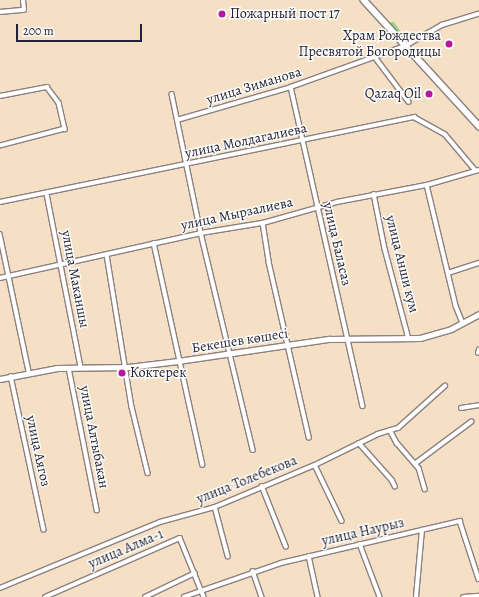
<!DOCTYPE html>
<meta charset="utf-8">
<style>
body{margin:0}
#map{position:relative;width:479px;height:597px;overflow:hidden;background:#f5dfc5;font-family:Alegreya,serif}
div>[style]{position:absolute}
.green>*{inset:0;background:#9cd486}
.roads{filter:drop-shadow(1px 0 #8c8080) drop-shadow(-1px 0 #8c8080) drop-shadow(0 1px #8c8080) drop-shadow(0 -1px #8c8080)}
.minor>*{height:3.5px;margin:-1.75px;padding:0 1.75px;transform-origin:1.75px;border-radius:1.75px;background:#fff}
.secondary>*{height:4.5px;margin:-2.25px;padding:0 2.25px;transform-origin:2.25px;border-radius:2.25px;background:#fff}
.primary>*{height:5.5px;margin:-2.75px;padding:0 2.75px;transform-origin:2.75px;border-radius:2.75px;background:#fff}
.dots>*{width:11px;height:11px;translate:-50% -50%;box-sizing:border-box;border:2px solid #fdfcf7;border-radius:50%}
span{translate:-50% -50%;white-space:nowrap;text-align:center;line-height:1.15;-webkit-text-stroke:3px #fdfcf7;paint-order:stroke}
.poi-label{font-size:14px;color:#22223b}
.left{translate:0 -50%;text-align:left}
.right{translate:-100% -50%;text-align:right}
.street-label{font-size:14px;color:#22223b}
.scale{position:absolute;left:16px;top:24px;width:126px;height:18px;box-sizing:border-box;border:2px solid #22223b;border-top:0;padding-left:5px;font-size:12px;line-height:14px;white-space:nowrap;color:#22223b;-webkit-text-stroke:3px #fdfcf7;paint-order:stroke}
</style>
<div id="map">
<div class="green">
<div style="clip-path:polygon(389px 22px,394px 22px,408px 43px,407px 42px)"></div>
</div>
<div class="roads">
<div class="minor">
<div style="left:0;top:12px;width:24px;rotate:-5deg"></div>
<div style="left:24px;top:10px;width:10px;rotate:-96deg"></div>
<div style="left:375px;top:57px;width:56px;rotate:52.9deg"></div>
<div style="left:291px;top:87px;width:327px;rotate:77.3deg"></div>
<div style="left:172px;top:94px;width:142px;rotate:78.2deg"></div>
<div style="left:201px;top:233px;width:223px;rotate:76.5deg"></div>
<div style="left:0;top:96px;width:48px;rotate:-10.8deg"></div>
<div style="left:47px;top:87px;width:20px;rotate:53deg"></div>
<div style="left:59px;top:103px;width:27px;rotate:77deg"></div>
<div style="left:65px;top:129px;width:67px;rotate:165.3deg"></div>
<div style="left:177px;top:120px;width:119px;rotate:-16.1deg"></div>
<div style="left:291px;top:87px;width:121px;rotate:-19.8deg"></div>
<div style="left:405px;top:46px;width:43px;rotate:-29.6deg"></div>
<div style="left:442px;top:25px;width:39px;rotate:-17deg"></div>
<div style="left:427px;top:185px;width:124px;rotate:76.5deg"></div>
<div style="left:456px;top:306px;width:18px;rotate:68deg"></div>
<div style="left:47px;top:194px;width:177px;rotate:78.9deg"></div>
<div style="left:374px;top:194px;width:56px;rotate:78.7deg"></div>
<div style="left:385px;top:249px;width:93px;rotate:75.1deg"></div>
<div style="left:0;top:202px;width:423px;rotate:-11.6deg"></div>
<div style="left:414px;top:117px;width:35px;rotate:29deg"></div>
<div style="left:445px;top:134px;width:48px;rotate:50deg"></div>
<div style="left:263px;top:223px;width:39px;rotate:81deg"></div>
<div style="left:269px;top:262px;width:180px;rotate:77.1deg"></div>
<div style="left:0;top:234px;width:141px;rotate:78.1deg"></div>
<div style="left:154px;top:243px;width:227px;rotate:77.6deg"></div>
<div style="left:107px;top:255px;width:154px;rotate:80.7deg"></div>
<div style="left:132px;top:407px;width:68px;rotate:76.4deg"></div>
<div style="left:448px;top:273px;width:33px;rotate:-18deg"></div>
<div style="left:0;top:278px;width:206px;rotate:-12.6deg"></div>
<div style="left:201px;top:233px;width:63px;rotate:-9.2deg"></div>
<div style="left:263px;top:223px;width:77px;rotate:-15.8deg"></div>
<div style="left:337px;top:202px;width:92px;rotate:-10.7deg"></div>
<div style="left:427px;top:185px;width:54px;rotate:-16.1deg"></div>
<div style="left:478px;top:353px;width:3px;rotate:-72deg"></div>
<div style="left:69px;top:368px;width:145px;rotate:78.8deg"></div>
<div style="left:11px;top:376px;width:157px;rotate:77.9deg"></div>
<div style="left:461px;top:408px;width:18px;rotate:-9deg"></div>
<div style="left:390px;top:430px;width:15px;rotate:62deg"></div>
<div style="left:397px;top:443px;width:33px;rotate:49deg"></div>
<div style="left:419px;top:468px;width:22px;rotate:74deg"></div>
<div style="left:359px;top:443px;width:50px;rotate:48.3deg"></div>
<div style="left:392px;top:480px;width:7px;rotate:63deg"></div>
<div style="left:416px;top:463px;width:69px;rotate:-36.7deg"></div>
<div style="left:315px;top:465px;width:62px;rotate:64.3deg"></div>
<div style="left:262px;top:486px;width:65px;rotate:68.2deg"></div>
<div style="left:215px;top:507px;width:51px;rotate:75.1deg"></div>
<div style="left:360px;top:544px;width:57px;rotate:69.3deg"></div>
<div style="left:309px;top:556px;width:42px;rotate:77.6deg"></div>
<div style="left:253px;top:571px;width:28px;rotate:71deg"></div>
<div style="left:0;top:588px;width:173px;rotate:-22.4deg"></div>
<div style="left:160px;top:522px;width:57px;rotate:-15.3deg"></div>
<div style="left:215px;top:507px;width:108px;rotate:-22.8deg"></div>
<div style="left:315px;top:465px;width:70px;rotate:-26.2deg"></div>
<div style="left:378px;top:434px;width:21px;rotate:-17deg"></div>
<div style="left:398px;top:428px;width:63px;rotate:-41.8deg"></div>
<div style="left:45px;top:597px;width:147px;rotate:-23.6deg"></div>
<div style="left:180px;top:538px;width:64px;rotate:67.9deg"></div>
<div style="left:145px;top:597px;width:55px;rotate:-25.6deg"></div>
<div style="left:184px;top:597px;width:103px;rotate:-19.3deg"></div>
<div style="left:281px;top:563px;width:184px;rotate:-13.2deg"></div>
<div style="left:460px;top:521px;width:61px;rotate:71.9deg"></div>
<div style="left:416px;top:597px;width:67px;rotate:-84.9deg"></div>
</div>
<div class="secondary">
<div style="left:0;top:379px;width:58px;rotate:-10.9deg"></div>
<div style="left:57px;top:368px;width:71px;rotate:-0.8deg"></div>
<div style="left:128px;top:367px;width:50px;rotate:-6.8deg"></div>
<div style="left:178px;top:361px;width:153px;rotate:-8.3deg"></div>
<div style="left:329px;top:339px;width:91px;rotate:-0.6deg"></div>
<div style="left:420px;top:338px;width:32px;rotate:-16deg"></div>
<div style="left:451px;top:329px;width:32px;rotate:-28deg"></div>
<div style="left:463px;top:597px;width:16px;rotate:-4deg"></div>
</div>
<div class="primary">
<div style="left:364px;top:0;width:171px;rotate:47.6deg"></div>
</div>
</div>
<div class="dots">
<div style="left:222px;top:14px;background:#b5179e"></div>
<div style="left:449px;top:44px;background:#b5179e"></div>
<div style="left:429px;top:94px;background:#b5179e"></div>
<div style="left:122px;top:373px;background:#b5179e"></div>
</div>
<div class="poi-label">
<span class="left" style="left:230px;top:14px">Пожарный пост 17</span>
<span class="right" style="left:441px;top:44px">Храм Рождества<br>Пресвятой Богородицы</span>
<span class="right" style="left:421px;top:94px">Qazaq Oil</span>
<span class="left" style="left:130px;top:373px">Коктерек</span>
</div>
<div class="street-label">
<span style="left:254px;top:86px;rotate:-17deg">улица Зиманова</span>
<span style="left:246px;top:141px;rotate:-12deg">улица Молдагалиева</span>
<span style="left:237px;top:214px;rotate:-12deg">улица Мырзалиева</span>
<span style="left:337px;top:244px;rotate:77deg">улица Баласаз</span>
<span style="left:402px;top:264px;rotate:76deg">улица Анши кум</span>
<span style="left:75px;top:279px;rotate:79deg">улица Маканшы</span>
<span style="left:240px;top:341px;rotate:-9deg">Бекешев көшесі</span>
<span style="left:94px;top:437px;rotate:79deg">улица Алтыбакан</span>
<span style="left:38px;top:451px;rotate:78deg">улица Аягоз</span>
<span style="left:247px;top:480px;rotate:-22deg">улица Толебекова</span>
<span style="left:363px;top:532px;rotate:-13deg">улица Наурыз</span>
<span style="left:126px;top:549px;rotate:-23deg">улица Алма-1</span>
</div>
<div class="scale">200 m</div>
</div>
